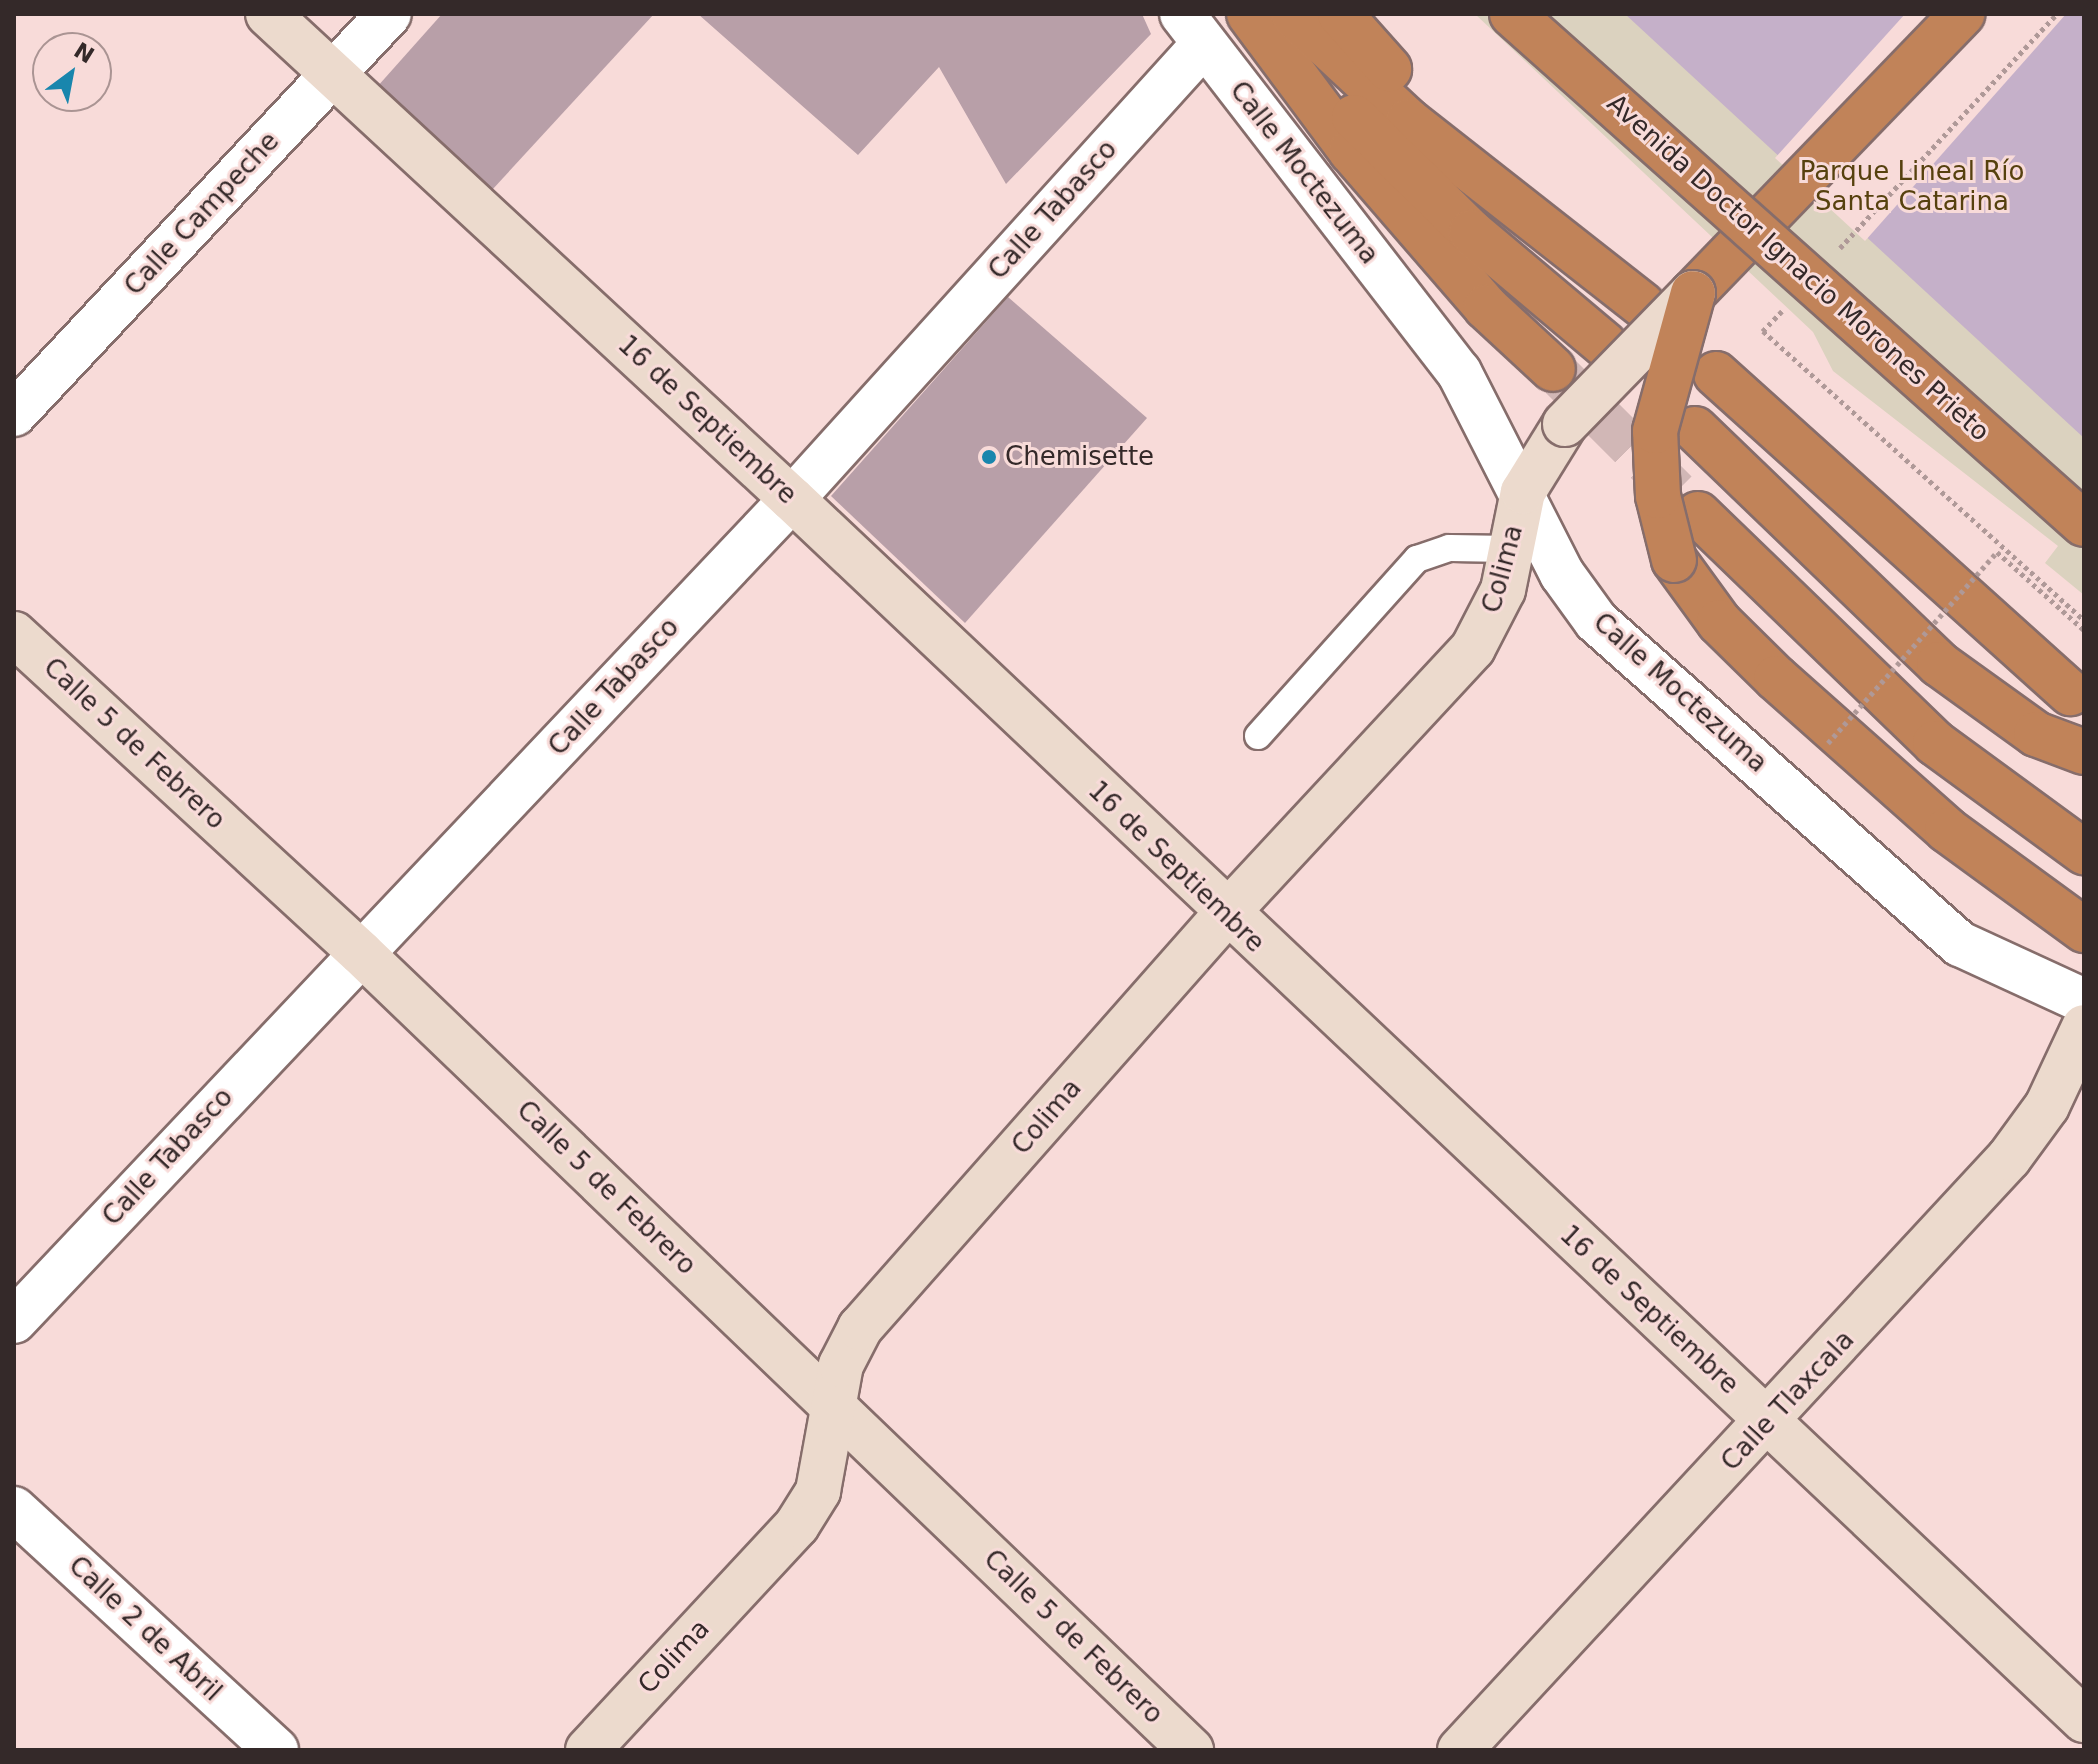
<!DOCTYPE html>
<meta charset="utf-8">
<style>
body{margin:0}
#map{position:relative;width:2098px;height:1764px;overflow:hidden;background:#f8dbd9;font-family:"DejaVu Sans",sans-serif}
div>[style]{position:absolute}
.green>*{inset:0;background:#dbd2bf}
.water>*{inset:0;background:#c5b0c9}
.pier>*{inset:0;background:#f8dbd9}
.building>*{inset:0;background:#b89fa8}
.highway-tunnel>*{height:44px;margin-top:-22px;transform-origin:0;background:repeating-linear-gradient(90deg,#d1b7b6 0 44px,transparent 0 66px)}
.path>*{height:5px;margin-top:-2.5px;transform-origin:0;background:repeating-linear-gradient(90deg,#af9998 0 4px,transparent 0 8px)}
.roads{filter:drop-shadow(2px 0 #866d6b) drop-shadow(-2px 0 #866d6b) drop-shadow(0 2px #866d6b) drop-shadow(0 -2px #866d6b)}
.lane>*{height:26px;margin:-13px;padding:0 13px;transform-origin:13px;border-radius:13px;background:#fff}
.street>*{height:44px;margin:-22px;padding:0 22px;transform-origin:22px;border-radius:22px;background:#fff}
.secondary>*{height:44px;margin:-22px;padding:0 22px;transform-origin:22px;border-radius:22px;background:#ecdacd}
.highway>*{height:44px;margin:-22px;padding:0 22px;transform-origin:22px;border-radius:22px;background:#c18359}
.path-bridge>*{height:5px;margin-top:-2.5px;transform-origin:0;background:repeating-linear-gradient(90deg,#af9998 0 4px,transparent 0 8px)}
.bridges{filter:drop-shadow(2px 0 #866d6b) drop-shadow(-2px 0 #866d6b) drop-shadow(0 2px #866d6b) drop-shadow(0 -2px #866d6b)}
.secondary-bridge>*{height:44px;margin:-22px;padding:0 22px;transform-origin:22px;border-radius:22px;background:#ecdacd}
.highway-bridge>*{height:44px;margin:-22px;padding:0 22px;transform-origin:22px;border-radius:22px;background:#c18359}
.dots>*{width:22px;height:22px;translate:-50% -50%;box-sizing:border-box;border:4px solid #f8dbd9;border-radius:50%}
span{translate:-50% -50%;white-space:nowrap;text-align:center;line-height:1.15;-webkit-text-stroke:6px #f8dbd9;paint-order:stroke}
.park-label{font-size:26px;color:#56410e}
.street-label{font-size:26px;color:#342929}
.poi-label{font-size:26px;color:#342929}
.left{translate:0 -50%;text-align:left}
.frame{position:absolute;inset:0;border:16px solid #342929;pointer-events:none}
.north{position:absolute;left:32px;top:32px;width:80px;height:80px;box-sizing:border-box;background:#f8dbd9;border:2px solid #aa9493;border-radius:50%;rotate:32deg;font-size:22px;font-weight:700;line-height:32px;text-align:center;color:#342929}
.north::after{content:'';display:block;margin:auto;width:28px;height:36px;background:#1986ad;clip-path:polygon(50% 0,100% 100%,50% 72%,0 100%)}
</style>
<div id="map">
<div class="green">
<div style="clip-path:polygon(1475px 14px,2084px 14px,2084px 595px,2045px 563px,2058px 546px,1833px 371px,1813px 332px)"></div>
</div>
<div class="water">
<div style="clip-path:polygon(1625px 14px,2084px 14px,2084px 438px)"></div>
</div>
<div class="pier">
<div style="clip-path:polygon(1905px 14px,2066px 14px,1865px 241px,1775px 158px)"></div>
</div>
<div class="building">
<div style="clip-path:polygon(442px 14px,654px 14px,492px 190px,377px 87px)"></div>
<div style="clip-path:polygon(698px 14px,1142px 14px,1151px 34px,1006px 184px,939px 67px,858px 155px)"></div>
<div style="clip-path:polygon(1008px 297px,1147px 418px,965px 623px,831px 496px)"></div>
</div>
<div class="highway-tunnel">
<div style="left:1553px;top:369px;width:174px;rotate:45deg"></div>
</div>
<div class="path">
<div style="left:1840px;top:248px;width:319px;rotate:-47.2deg"></div>
<div style="left:1782px;top:311px;width:28px;rotate:134deg"></div>
<div style="left:1763px;top:331px;width:432px;rotate:42deg"></div>
<div style="left:1997px;top:552px;width:117px;rotate:41.9deg"></div>
</div>
<div class="roads">
<div class="lane">
<div style="left:1258px;top:736px;width:238px;rotate:-48.1deg"></div>
<div style="left:1417px;top:559px;width:34px;rotate:-19deg"></div>
<div style="left:1449px;top:548px;width:62px;rotate:0.9deg"></div>
</div>
<div class="street">
<div style="left:1182px;top:14px;width:453px;rotate:52.3deg"></div>
<div style="left:1459px;top:372px;width:227px;rotate:63deg"></div>
<div style="left:1562px;top:574px;width:58px;rotate:54.1deg"></div>
<div style="left:1596px;top:621px;width:487px;rotate:41.6deg"></div>
<div style="left:1960px;top:944px;width:136px;rotate:24.7deg"></div>
<div style="left:14px;top:414px;width:548px;rotate:-46.85deg"></div>
<div style="left:14px;top:1321px;width:1132px;rotate:-46.58deg"></div>
<div style="left:792px;top:499px;width:614px;rotate:-47.84deg"></div>
<div style="left:14px;top:1509px;width:356px;rotate:42.6deg"></div>
</div>
<div class="secondary">
<div style="left:268px;top:14px;width:714px;rotate:42.79deg"></div>
<div style="left:792px;top:499px;width:1778px;rotate:43.38deg"></div>
<div style="left:14px;top:634px;width:471px;rotate:42.6deg"></div>
<div style="left:361px;top:953px;width:1151px;rotate:43.84deg"></div>
<div style="left:588px;top:1750px;width:307px;rotate:-47.1deg"></div>
<div style="left:797px;top:1525px;width:40px;rotate:-58deg"></div>
<div style="left:818px;top:1491px;width:128px;rotate:-79.7deg"></div>
<div style="left:841px;top:1365px;width:42px;rotate:-62.8deg"></div>
<div style="left:860px;top:1328px;width:551px;rotate:-48.53deg"></div>
<div style="left:1225px;top:915px;width:364px;rotate:-47.1deg"></div>
<div style="left:1473px;top:648px;width:65px;rotate:-62.7deg"></div>
<div style="left:1503px;top:590px;width:100px;rotate:-78.5deg"></div>
<div style="left:1523px;top:492px;width:80px;rotate:-58.3deg"></div>
<div style="left:1460px;top:1750px;width:807px;rotate:-47.16deg"></div>
<div style="left:2009px;top:1158px;width:64px;rotate:-53.8deg"></div>
<div style="left:2047px;top:1106px;width:87px;rotate:-64.9deg"></div>
</div>
<div class="highway">
<div style="left:1249px;top:14px;width:171px;rotate:53.3deg"></div>
<div style="left:1351px;top:151px;width:206px;rotate:49.1deg"></div>
<div style="left:1486px;top:307px;width:91px;rotate:42.8deg"></div>
<div style="left:1293px;top:14px;width:157px;rotate:42.9deg"></div>
<div style="left:1408px;top:121px;width:298px;rotate:38.1deg"></div>
<div style="left:1340px;top:14px;width:74px;rotate:48.3deg"></div>
<div style="left:1354px;top:117px;width:164px;rotate:44.5deg"></div>
<div style="left:1471px;top:232px;width:175px;rotate:40.1deg"></div>
<div style="left:1693px;top:293px;width:388px;rotate:-46deg"></div>
<div style="left:1716px;top:374px;width:477px;rotate:42deg"></div>
<div style="left:1695px;top:429px;width:339px;rotate:43.9deg"></div>
<div style="left:1939px;top:664px;width:120px;rotate:35.8deg"></div>
<div style="left:2036px;top:734px;width:51px;rotate:20.6deg"></div>
<div style="left:1698px;top:514px;width:330px;rotate:44deg"></div>
<div style="left:1935px;top:743px;width:185px;rotate:36.2deg"></div>
<div style="left:1674px;top:560px;width:77px;rotate:54deg"></div>
<div style="left:1719px;top:622px;width:80px;rotate:44.5deg"></div>
<div style="left:1776px;top:678px;width:229px;rotate:41.6deg"></div>
<div style="left:1947px;top:830px;width:170px;rotate:36.1deg"></div>
</div>
</div>
<div class="path-bridge">
<div style="left:1828px;top:743px;width:255px;rotate:-48.5deg"></div>
</div>
<div class="bridges">
<div class="secondary-bridge">
<div style="left:1565px;top:424px;width:183px;rotate:-45.7deg"></div>
</div>
<div class="highway-bridge">
<div style="left:1512px;top:14px;width:766px;rotate:41.72deg"></div>
<div style="left:1674px;top:560px;width:66px;rotate:-104deg"></div>
<div style="left:1658px;top:496px;width:65px;rotate:-92.6deg"></div>
<div style="left:1655px;top:431px;width:143px;rotate:-74.6deg"></div>
</div>
</div>
<div class="dots">
<div style="left:989px;top:457px;background:#1986ad"></div>
</div>
<div class="park-label">
<span style="left:1912px;top:187px">Parque Lineal Río<br>Santa Catarina</span>
</div>
<div class="street-label">
<span style="left:1304px;top:173px;rotate:52deg">Calle Moctezuma</span>
<span style="left:1053px;top:210px;rotate:-48deg">Calle Tabasco</span>
<span style="left:202px;top:214px;rotate:-47deg">Calle Campeche</span>
<span style="left:1798px;top:268px;rotate:42deg">Avenida Doctor Ignacio Morones Prieto</span>
<span style="left:707px;top:420px;rotate:43deg">16 de Septiembre</span>
<span style="left:1503px;top:569px;rotate:-75deg">Colima</span>
<span style="left:614px;top:687px;rotate:-47deg">Calle Tabasco</span>
<span style="left:1680px;top:693px;rotate:42deg">Calle Moctezuma</span>
<span style="left:134px;top:744px;rotate:43deg">Calle 5 de Febrero</span>
<span style="left:1176px;top:867px;rotate:44deg">16 de Septiembre</span>
<span style="left:1047px;top:1117px;rotate:-49deg">Colima</span>
<span style="left:168px;top:1157px;rotate:-47deg">Calle Tabasco</span>
<span style="left:606px;top:1188px;rotate:44deg">Calle 5 de Febrero</span>
<span style="left:1649px;top:1310px;rotate:43deg">16 de Septiembre</span>
<span style="left:1788px;top:1401px;rotate:-47deg">Calle Tlaxcala</span>
<span style="left:145px;top:1629px;rotate:43deg">Calle 2 de Abril</span>
<span style="left:1073px;top:1637px;rotate:44deg">Calle 5 de Febrero</span>
<span style="left:674px;top:1657px;rotate:-47deg">Colima</span>
</div>
<div class="poi-label">
<span class="left" style="left:1005px;top:457px">Chemisette</span>
</div>
<div class="frame"></div>
<div class="north">N</div>
</div>
